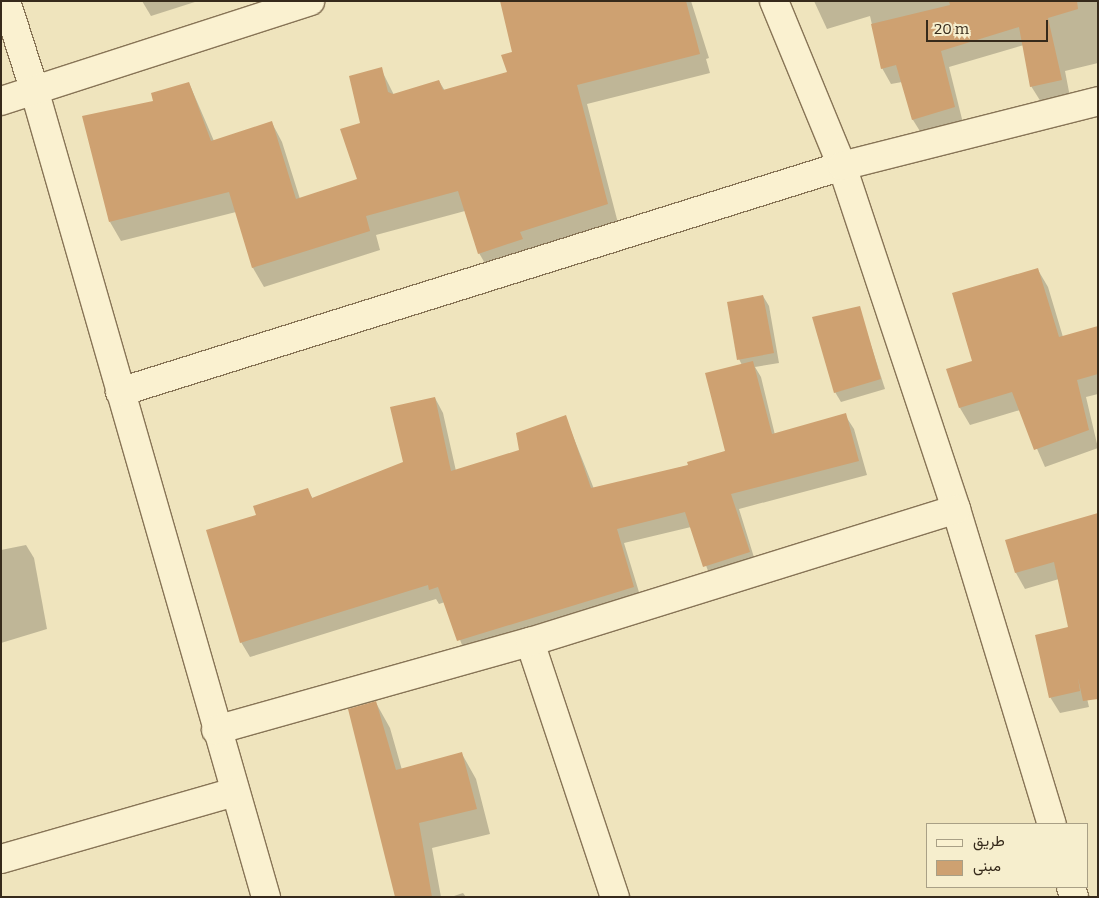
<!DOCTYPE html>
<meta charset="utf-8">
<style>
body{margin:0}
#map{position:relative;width:1099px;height:898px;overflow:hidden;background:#efe4bd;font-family:Bitter,Vazirmatn,serif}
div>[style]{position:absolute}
.shadow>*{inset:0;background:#0003}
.building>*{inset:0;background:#cea171}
.roads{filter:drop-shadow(1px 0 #877456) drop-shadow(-1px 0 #877456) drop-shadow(0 1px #877456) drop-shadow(0 -1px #877456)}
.street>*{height:28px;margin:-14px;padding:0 14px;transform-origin:14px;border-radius:14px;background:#faf1d0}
span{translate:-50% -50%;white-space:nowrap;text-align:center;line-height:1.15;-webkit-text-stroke:5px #f6eecd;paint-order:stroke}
.frame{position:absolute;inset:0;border:2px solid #362a1b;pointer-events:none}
.legend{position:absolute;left:926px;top:823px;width:162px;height:65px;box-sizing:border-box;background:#f6eecd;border:1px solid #a9a086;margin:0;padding:6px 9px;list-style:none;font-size:15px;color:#362a1b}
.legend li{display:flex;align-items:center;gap:10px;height:25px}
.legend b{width:25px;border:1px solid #a9a086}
.scale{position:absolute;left:926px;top:20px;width:122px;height:22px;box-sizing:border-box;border:2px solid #362a1b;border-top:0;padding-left:6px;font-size:15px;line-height:18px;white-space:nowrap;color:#362a1b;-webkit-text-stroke:4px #f6eecd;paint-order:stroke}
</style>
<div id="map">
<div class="shadow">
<div style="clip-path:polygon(142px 1px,198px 1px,151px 16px)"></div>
<div style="clip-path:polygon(501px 1px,691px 1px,709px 58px,706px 59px,710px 73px,587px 104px,618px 223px,490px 272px,479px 253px,465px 211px,376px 235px,380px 250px,264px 287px,253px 268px,236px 212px,121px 241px,110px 222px,155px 102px,189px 83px,214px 141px,272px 123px,282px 142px,300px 199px,358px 180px,362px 124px,381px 69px,394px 95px,439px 81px,445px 91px,508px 73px,514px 52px)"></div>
<div style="clip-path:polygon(814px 1px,1098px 1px,1098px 63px,1065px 71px,1070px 97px,1041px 102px,1031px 86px,1024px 45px,949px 67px,963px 123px,923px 136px,913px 120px,902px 82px,891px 84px,882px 68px,870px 16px,827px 29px)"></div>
<div style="clip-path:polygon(1038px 270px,1048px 287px,1063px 337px,1098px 328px,1098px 394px,1086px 397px,1098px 448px,1045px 467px,1020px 410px,970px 425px,960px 408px,948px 370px,973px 362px)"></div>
<div style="clip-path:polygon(763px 296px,769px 306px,779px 363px,755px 367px,761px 377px,775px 435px,845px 415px,854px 429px,867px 475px,739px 509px,757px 567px,712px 581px,691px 527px,624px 543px,642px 602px,466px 655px,445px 602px,439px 604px,436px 599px,250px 657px,241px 642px,257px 516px,307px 489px,313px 499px,405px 463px,435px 398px,443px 413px,456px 471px,520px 451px,565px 416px,594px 489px,690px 465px,726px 451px,742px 365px,739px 359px)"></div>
<div style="clip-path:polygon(859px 308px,885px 389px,841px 402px,835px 392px)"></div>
<div style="clip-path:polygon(1098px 514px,1086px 694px,1089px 707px,1060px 713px,1050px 697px,1069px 628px,1059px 579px,1025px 589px,1016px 573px,1006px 541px)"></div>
<div style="clip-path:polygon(26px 545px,34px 558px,47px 629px,1px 643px,1px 550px)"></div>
<div style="clip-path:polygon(376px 703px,390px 728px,402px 770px,462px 754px,476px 779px,490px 834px,432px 848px,441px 897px,396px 897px)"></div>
<div style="clip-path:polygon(463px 893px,466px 897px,451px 897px)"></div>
</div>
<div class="building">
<div style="clip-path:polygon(500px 1px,686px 1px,700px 54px,577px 85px,608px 204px,520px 232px,523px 239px,478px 254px,458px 191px,366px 216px,370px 231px,252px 268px,229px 192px,109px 222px,82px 116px,153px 101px,151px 93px,189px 82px,211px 141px,272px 121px,296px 199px,357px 179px,340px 129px,360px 123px,349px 76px,382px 67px,388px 92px,393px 94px,439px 80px,443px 90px,507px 72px,501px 55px,512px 52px)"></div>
<div style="clip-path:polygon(949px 1px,1077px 1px,1078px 9px,1048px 18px,1062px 80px,1030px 87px,1019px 27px,941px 51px,955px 107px,912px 120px,896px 65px,881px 69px,871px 24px,950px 5px)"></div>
<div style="clip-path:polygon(1038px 268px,1059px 337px,1098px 326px,1098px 374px,1077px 380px,1089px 430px,1034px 450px,1012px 392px,959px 408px,946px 369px,972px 361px,952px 293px)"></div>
<div style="clip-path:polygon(763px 295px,774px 353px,737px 360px,727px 302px)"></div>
<div style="clip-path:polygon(860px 306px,881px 379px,834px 393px,812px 317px)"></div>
<div style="clip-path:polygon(753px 361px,772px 434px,846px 413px,859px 461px,731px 494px,750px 552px,703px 567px,685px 512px,617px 529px,634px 587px,457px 641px,438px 587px,429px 590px,428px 585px,240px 643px,206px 530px,256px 515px,253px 506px,308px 488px,312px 498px,403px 462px,390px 407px,435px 397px,451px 471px,519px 450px,516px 433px,566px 415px,591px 488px,688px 465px,687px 462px,725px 451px,705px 373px)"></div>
<div style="clip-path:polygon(1098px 513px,1098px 699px,1083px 701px,1078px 678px,1080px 691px,1049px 698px,1035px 635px,1068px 627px,1054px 562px,1015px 573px,1005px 540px)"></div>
<div style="clip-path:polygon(376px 701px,396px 770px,462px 752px,477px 809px,419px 823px,432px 897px,395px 897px,348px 709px)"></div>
</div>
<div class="roads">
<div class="street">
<div style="left:6px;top:1px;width:92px;rotate:72.3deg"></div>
<div style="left:34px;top:89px;width:841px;rotate:73.98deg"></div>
<div style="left:774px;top:1px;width:178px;rotate:67.6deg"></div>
<div style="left:842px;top:166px;width:361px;rotate:71.6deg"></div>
<div style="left:956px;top:509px;width:329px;rotate:73.1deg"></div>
<div style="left:1px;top:101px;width:325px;rotate:-17.9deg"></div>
<div style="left:120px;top:392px;width:757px;rotate:-17.38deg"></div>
<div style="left:842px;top:166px;width:264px;rotate:-14.2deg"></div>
<div style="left:530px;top:642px;width:269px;rotate:71.6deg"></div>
<div style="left:216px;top:730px;width:326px;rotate:-15.7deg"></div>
<div style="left:530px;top:642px;width:446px;rotate:-17.3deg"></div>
<div style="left:1px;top:859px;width:242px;rotate:-16deg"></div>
<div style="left:1071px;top:887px;width:10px;rotate:73deg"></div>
</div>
</div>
<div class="frame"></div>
<ul class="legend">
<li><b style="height:6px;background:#faf1d0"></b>طريق</li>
<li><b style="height:14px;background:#cea171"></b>مبنى</li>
</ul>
<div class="scale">20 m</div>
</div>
